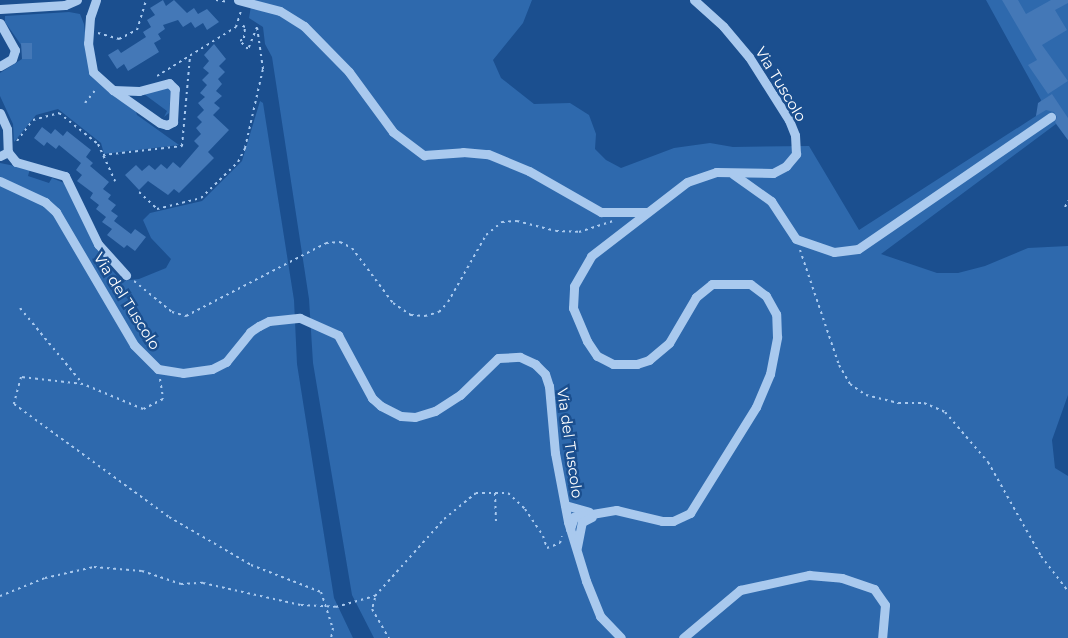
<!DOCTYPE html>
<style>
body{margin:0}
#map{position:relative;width:1068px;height:638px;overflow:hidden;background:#1b4f8f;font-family:Montserrat,sans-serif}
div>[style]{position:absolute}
.green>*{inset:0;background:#2e69ad}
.building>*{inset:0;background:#4478b7}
.path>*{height:2px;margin-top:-1px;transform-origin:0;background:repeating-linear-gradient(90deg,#a9c9ee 0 2.5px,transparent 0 6.5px)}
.minor>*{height:9px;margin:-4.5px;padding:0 4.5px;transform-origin:4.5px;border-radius:4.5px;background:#a9c9ee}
span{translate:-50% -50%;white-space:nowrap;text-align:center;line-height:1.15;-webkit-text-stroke:5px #1b4f8f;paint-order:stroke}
.street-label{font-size:15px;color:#fff}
</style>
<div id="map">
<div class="green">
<div style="clip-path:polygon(252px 0,532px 0,523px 23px,493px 60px,501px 78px,534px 104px,570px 103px,589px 115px,596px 134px,595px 149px,606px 160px,621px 168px,674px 148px,710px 143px,733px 147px,809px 146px,859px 230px,1036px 116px,1041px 100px,986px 0,1068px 0,1068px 140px,1056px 124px,881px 254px,937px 273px,958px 273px,985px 266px,1028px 248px,1068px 246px,1068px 395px,1052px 440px,1055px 468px,1068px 476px,1068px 638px,374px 638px,352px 595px,313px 363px,309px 299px,272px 57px,265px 44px,263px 27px,249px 18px)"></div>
<div style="clip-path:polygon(69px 12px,80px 14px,84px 24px,90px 74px,116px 98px,135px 108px,137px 115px,179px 145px,104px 154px,101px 143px,58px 109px,36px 115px,14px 142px,13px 124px,0 96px,0 73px,22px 59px,31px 59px,5px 22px,5px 16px)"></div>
<div style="clip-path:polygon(168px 86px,171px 91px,169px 113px,164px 117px,167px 111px,144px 94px,139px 96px)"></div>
<div style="clip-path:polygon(260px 101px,263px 103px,294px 300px,297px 364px,334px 598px,353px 638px,0 638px,0 163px,30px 169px,28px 176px,49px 183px,52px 178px,69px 185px,111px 260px,107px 264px,121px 281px,139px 279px,166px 268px,171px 259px,151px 238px,143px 220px,150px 213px,202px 201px,242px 161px)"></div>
</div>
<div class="building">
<div style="clip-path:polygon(163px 0,166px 6px,174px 0,187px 13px,194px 8px,198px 14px,207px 9px,219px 22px,207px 30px,203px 23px,195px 28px,191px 22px,183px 27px,178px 20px,163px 25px,165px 29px,158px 34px,161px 39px,154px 43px,159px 52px,128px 71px,124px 64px,117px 69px,108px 55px,118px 49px,121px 53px,146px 37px,143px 32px,151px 27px,147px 20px,155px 15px,150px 8px)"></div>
<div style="clip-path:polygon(1002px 0,1018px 0,1026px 14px,1051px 0,1068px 0,1068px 3px,1055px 10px,1067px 30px,1042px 45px,1068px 81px,1048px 94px,1028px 65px,1037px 60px)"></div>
<div style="clip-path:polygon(21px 43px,32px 43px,32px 59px,22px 59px)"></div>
<div style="clip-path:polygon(214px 44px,226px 59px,219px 66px,225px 72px,218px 79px,222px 84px,216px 91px,222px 96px,214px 103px,220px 108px,213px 115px,229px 130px,208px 152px,214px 158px,179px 193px,174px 189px,168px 195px,148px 181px,139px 190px,125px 175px,136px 165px,142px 171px,149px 165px,155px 170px,161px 164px,167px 169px,173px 162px,180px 168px,199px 146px,194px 141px,201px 134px,196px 128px,202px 122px,197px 117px,204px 110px,198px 103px,205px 97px,200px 93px,207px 85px,202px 80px,209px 73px,203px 68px,209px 61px,204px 55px)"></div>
<div style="clip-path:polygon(1052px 94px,1068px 118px,1068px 140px,1055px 122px,1057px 117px,1054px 112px,1046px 110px,1036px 116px,1038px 103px)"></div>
<div style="clip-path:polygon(42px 127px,51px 134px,55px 129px,63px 136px,67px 131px,91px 150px,86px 157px,93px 163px,90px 166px,109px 182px,103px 189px,111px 195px,108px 199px,116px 205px,111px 211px,118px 216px,114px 221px,131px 234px,135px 229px,146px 237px,135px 251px,127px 245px,124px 248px,107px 235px,112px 229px,102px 222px,106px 217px,96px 209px,99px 205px,90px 198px,93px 193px,77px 181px,82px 175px,76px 170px,81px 163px,59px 145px,56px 149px,47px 142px,44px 146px,34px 138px)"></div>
</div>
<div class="path">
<div style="left:216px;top:0;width:13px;rotate:9deg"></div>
<div style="left:98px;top:33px;width:22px;rotate:16deg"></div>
<div style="left:119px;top:39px;width:20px;rotate:-27deg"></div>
<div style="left:137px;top:30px;width:31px;rotate:-73deg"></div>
<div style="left:157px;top:76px;width:93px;rotate:-31.8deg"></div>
<div style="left:236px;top:27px;width:17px;rotate:-73deg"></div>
<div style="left:85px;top:103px;width:19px;rotate:-51deg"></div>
<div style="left:17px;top:141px;width:26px;rotate:-53deg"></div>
<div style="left:33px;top:120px;width:27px;rotate:-15deg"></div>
<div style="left:59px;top:113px;width:50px;rotate:38.5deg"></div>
<div style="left:98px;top:144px;width:41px;rotate:65.3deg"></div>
<div style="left:103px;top:155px;width:80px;rotate:-6.5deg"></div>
<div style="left:182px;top:146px;width:90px;rotate:-84.9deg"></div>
<div style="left:139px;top:192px;width:25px;rotate:43deg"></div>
<div style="left:157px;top:209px;width:45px;rotate:-14deg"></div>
<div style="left:201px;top:198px;width:52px;rotate:-44.2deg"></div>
<div style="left:238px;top:162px;width:16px;rotate:-63deg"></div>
<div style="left:245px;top:148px;width:81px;rotate:-77.2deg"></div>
<div style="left:263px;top:69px;width:42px;rotate:-98.1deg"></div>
<div style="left:257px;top:27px;width:24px;rotate:112deg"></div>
<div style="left:248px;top:49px;width:11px;rotate:-135deg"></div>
<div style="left:240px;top:41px;width:5px;rotate:-37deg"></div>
<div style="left:244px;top:38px;width:11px;rotate:-85deg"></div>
<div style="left:245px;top:27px;width:4px;rotate:-153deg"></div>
<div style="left:1065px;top:207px;width:7px;rotate:-63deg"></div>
<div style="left:800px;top:250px;width:121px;rotate:71.3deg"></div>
<div style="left:839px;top:365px;width:22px;rotate:60deg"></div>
<div style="left:850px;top:384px;width:19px;rotate:35deg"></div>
<div style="left:866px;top:395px;width:34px;rotate:14deg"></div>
<div style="left:899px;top:403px;width:25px"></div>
<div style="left:924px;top:403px;width:23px;rotate:23deg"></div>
<div style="left:945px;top:412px;width:66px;rotate:49.3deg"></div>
<div style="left:988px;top:462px;width:108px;rotate:60.6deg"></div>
<div style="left:1041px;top:556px;width:44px;rotate:52.4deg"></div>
<div style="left:134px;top:281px;width:49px;rotate:39.2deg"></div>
<div style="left:172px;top:312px;width:15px;rotate:16deg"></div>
<div style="left:186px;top:316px;width:158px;rotate:-27.5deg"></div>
<div style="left:326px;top:243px;width:14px;rotate:-4deg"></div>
<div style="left:340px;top:242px;width:13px;rotate:27deg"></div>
<div style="left:352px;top:248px;width:69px;rotate:53.3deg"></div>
<div style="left:393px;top:303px;width:22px;rotate:34deg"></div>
<div style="left:411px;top:315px;width:14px;rotate:4deg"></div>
<div style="left:425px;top:316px;width:15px;rotate:-16deg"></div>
<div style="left:439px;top:312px;width:13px;rotate:-48deg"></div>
<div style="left:448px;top:302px;width:77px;rotate:-60.4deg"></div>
<div style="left:486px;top:235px;width:21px;rotate:-39deg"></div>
<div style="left:502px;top:222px;width:15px;rotate:-4deg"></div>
<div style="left:517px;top:221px;width:40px;rotate:14.4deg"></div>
<div style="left:556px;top:231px;width:23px;rotate:2deg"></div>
<div style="left:579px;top:232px;width:35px;rotate:-18deg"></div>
<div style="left:20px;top:308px;width:97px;rotate:50.4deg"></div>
<div style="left:160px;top:379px;width:20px;rotate:81deg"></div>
<div style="left:163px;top:399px;width:22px;rotate:153deg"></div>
<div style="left:143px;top:409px;width:65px;rotate:-157.4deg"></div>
<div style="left:83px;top:384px;width:62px;rotate:-173.6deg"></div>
<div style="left:21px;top:377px;width:28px;rotate:105deg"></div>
<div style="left:14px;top:404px;width:192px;rotate:36.1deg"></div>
<div style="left:169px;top:517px;width:95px;rotate:30.3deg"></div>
<div style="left:251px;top:565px;width:75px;rotate:21.1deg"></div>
<div style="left:321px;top:592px;width:38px;rotate:72deg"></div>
<div style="left:333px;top:628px;width:10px;rotate:101deg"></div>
<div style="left:495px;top:493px;width:29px;rotate:88deg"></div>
<div style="left:0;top:596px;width:48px;rotate:-21.8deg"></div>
<div style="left:45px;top:578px;width:50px;rotate:-12.7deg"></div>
<div style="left:94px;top:567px;width:48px;rotate:4.8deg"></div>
<div style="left:142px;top:571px;width:41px;rotate:18.4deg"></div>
<div style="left:181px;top:584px;width:22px;rotate:-3deg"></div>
<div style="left:203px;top:583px;width:100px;rotate:12.7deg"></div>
<div style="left:301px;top:605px;width:35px;rotate:3deg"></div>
<div style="left:336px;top:607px;width:41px;rotate:-15.8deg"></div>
<div style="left:375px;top:596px;width:103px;rotate:-48.1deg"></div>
<div style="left:444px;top:519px;width:41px;rotate:-39.1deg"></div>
<div style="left:476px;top:493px;width:32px"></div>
<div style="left:508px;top:493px;width:23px;rotate:43deg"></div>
<div style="left:525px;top:509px;width:32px;rotate:56deg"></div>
<div style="left:543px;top:536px;width:13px;rotate:72deg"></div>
<div style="left:547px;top:548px;width:14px;rotate:-21deg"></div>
<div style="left:560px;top:543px;width:7px;rotate:-74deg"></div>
<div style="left:375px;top:598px;width:11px;rotate:105deg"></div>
<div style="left:372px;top:609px;width:34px;rotate:60deg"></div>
</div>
<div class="minor">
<div style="left:96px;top:0;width:18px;rotate:109deg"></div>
<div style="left:90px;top:17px;width:26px;rotate:94deg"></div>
<div style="left:88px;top:43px;width:29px;rotate:80deg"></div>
<div style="left:93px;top:72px;width:27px;rotate:42deg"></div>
<div style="left:113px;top:90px;width:57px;rotate:35.1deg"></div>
<div style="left:160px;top:123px;width:7px;rotate:16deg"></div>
<div style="left:167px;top:125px;width:7px;rotate:-27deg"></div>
<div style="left:173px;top:122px;width:33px;rotate:-87deg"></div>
<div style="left:175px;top:89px;width:8px;rotate:-135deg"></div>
<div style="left:169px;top:83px;width:31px;rotate:165deg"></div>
<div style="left:139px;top:91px;width:26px;rotate:-178deg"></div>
<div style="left:238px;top:0;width:43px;rotate:14.7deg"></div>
<div style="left:280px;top:11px;width:28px;rotate:32deg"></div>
<div style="left:304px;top:26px;width:64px;rotate:45.6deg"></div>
<div style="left:349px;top:72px;width:74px;rotate:53.7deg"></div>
<div style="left:393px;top:132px;width:39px;rotate:37deg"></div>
<div style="left:424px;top:155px;width:39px;rotate:-4deg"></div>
<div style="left:463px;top:152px;width:25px;rotate:5deg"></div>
<div style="left:488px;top:154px;width:44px;rotate:22.5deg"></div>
<div style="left:529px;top:171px;width:83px;rotate:29.7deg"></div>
<div style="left:601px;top:212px;width:46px"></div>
<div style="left:0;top:9px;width:65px;rotate:-3.5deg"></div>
<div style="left:65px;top:5px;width:13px;rotate:-23deg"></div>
<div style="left:0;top:23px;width:31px;rotate:61deg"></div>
<div style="left:15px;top:50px;width:9px;rotate:108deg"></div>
<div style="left:12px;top:59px;width:14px;rotate:150deg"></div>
<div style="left:0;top:113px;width:17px;rotate:66deg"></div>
<div style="left:7px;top:129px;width:23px;rotate:88deg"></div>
<div style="left:8px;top:152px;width:9px;rotate:153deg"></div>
<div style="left:8px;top:152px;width:13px;rotate:51deg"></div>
<div style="left:16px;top:162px;width:51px;rotate:15.9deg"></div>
<div style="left:65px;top:176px;width:76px;rotate:64.1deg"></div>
<div style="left:98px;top:244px;width:42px;rotate:47.9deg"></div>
<div style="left:733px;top:174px;width:47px;rotate:35.4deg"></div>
<div style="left:771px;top:201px;width:45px;rotate:56.7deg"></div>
<div style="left:796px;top:239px;width:40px;rotate:18.9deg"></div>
<div style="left:834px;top:252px;width:24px;rotate:-7deg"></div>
<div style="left:858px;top:249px;width:234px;rotate:-34.4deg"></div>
<div style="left:0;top:181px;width:50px;rotate:25deg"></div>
<div style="left:45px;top:202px;width:15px;rotate:42deg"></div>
<div style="left:56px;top:212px;width:154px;rotate:59.6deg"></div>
<div style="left:134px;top:345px;width:34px;rotate:45deg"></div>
<div style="left:158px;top:369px;width:25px;rotate:9deg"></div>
<div style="left:183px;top:373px;width:29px;rotate:-8deg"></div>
<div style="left:212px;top:369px;width:16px;rotate:-27deg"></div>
<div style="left:226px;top:362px;width:38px;rotate:-51deg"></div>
<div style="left:250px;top:332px;width:11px;rotate:-34deg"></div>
<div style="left:259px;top:326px;width:11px;rotate:-27deg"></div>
<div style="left:269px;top:321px;width:31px;rotate:-6deg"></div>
<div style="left:300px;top:318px;width:42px;rotate:24.1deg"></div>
<div style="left:338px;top:335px;width:72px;rotate:61.6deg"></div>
<div style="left:372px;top:398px;width:12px;rotate:42deg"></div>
<div style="left:381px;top:406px;width:22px;rotate:27deg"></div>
<div style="left:401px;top:416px;width:14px;rotate:4deg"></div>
<div style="left:415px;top:417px;width:21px;rotate:-17deg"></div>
<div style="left:435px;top:411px;width:30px;rotate:-33deg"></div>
<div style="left:460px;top:395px;width:53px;rotate:-44.2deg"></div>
<div style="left:498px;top:358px;width:22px;rotate:-3deg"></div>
<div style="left:520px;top:357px;width:17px;rotate:25deg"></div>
<div style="left:535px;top:364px;width:14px;rotate:45deg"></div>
<div style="left:545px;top:374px;width:13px;rotate:72deg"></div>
<div style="left:549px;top:386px;width:67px;rotate:84.9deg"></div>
<div style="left:555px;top:453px;width:70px;rotate:79.3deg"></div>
<div style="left:568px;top:522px;width:62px;rotate:73deg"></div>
<div style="left:586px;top:581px;width:38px;rotate:68deg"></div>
<div style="left:600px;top:616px;width:30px;rotate:46deg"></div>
<div style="left:565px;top:505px;width:25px;rotate:16deg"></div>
<div style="left:570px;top:529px;width:13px;rotate:-72deg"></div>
<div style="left:574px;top:517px;width:43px;rotate:-9.5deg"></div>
<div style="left:616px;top:510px;width:47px;rotate:13.4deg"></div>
<div style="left:662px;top:521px;width:11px"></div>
<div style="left:673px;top:521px;width:19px;rotate:-25deg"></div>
<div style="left:690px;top:513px;width:125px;rotate:-58.1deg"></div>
<div style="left:756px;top:407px;width:36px;rotate:-67deg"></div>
<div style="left:770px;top:374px;width:38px;rotate:-79deg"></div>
<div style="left:777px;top:337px;width:23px;rotate:-92deg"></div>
<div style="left:776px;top:314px;width:21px;rotate:-119deg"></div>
<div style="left:766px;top:296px;width:20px;rotate:-143deg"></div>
<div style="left:750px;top:284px;width:38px;rotate:180deg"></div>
<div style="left:712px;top:284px;width:21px;rotate:141deg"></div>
<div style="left:696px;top:297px;width:53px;rotate:120.4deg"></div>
<div style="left:669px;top:343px;width:26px;rotate:140deg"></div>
<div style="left:649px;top:360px;width:13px;rotate:162deg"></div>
<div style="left:637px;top:364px;width:24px;rotate:180deg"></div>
<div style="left:613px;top:364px;width:18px;rotate:-153deg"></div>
<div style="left:597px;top:356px;width:18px;rotate:-124deg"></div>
<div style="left:587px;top:341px;width:36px;rotate:-113deg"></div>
<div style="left:573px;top:308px;width:22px;rotate:-87deg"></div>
<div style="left:574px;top:286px;width:34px;rotate:-60deg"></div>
<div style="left:591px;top:256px;width:121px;rotate:-37.6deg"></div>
<div style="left:687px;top:182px;width:31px;rotate:-19deg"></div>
<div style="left:716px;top:172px;width:57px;rotate:1deg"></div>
<div style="left:773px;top:173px;width:15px;rotate:-28deg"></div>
<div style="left:786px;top:166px;width:16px;rotate:-50deg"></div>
<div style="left:796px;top:154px;width:19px;rotate:-93deg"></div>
<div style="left:795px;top:135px;width:16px;rotate:-112deg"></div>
<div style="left:789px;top:120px;width:75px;rotate:-122.4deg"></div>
<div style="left:749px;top:57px;width:40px;rotate:-130deg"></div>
<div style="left:723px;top:26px;width:39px;rotate:-138deg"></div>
<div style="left:577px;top:547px;width:25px;rotate:-79deg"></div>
<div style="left:582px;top:522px;width:11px;rotate:-27deg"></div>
<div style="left:683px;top:638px;width:75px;rotate:-40.1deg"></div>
<div style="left:740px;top:590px;width:71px;rotate:-12.3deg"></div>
<div style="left:809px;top:575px;width:33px;rotate:5deg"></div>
<div style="left:842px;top:578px;width:34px;rotate:19deg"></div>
<div style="left:874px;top:589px;width:19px;rotate:55deg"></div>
<div style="left:885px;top:605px;width:33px;rotate:95deg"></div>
</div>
<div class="street-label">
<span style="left:781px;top:84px;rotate:59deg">Via Tuscolo</span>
<span style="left:127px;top:301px;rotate:58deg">Via del Tuscolo</span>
<span style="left:570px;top:443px;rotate:82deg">Via del Tuscolo</span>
</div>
</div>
